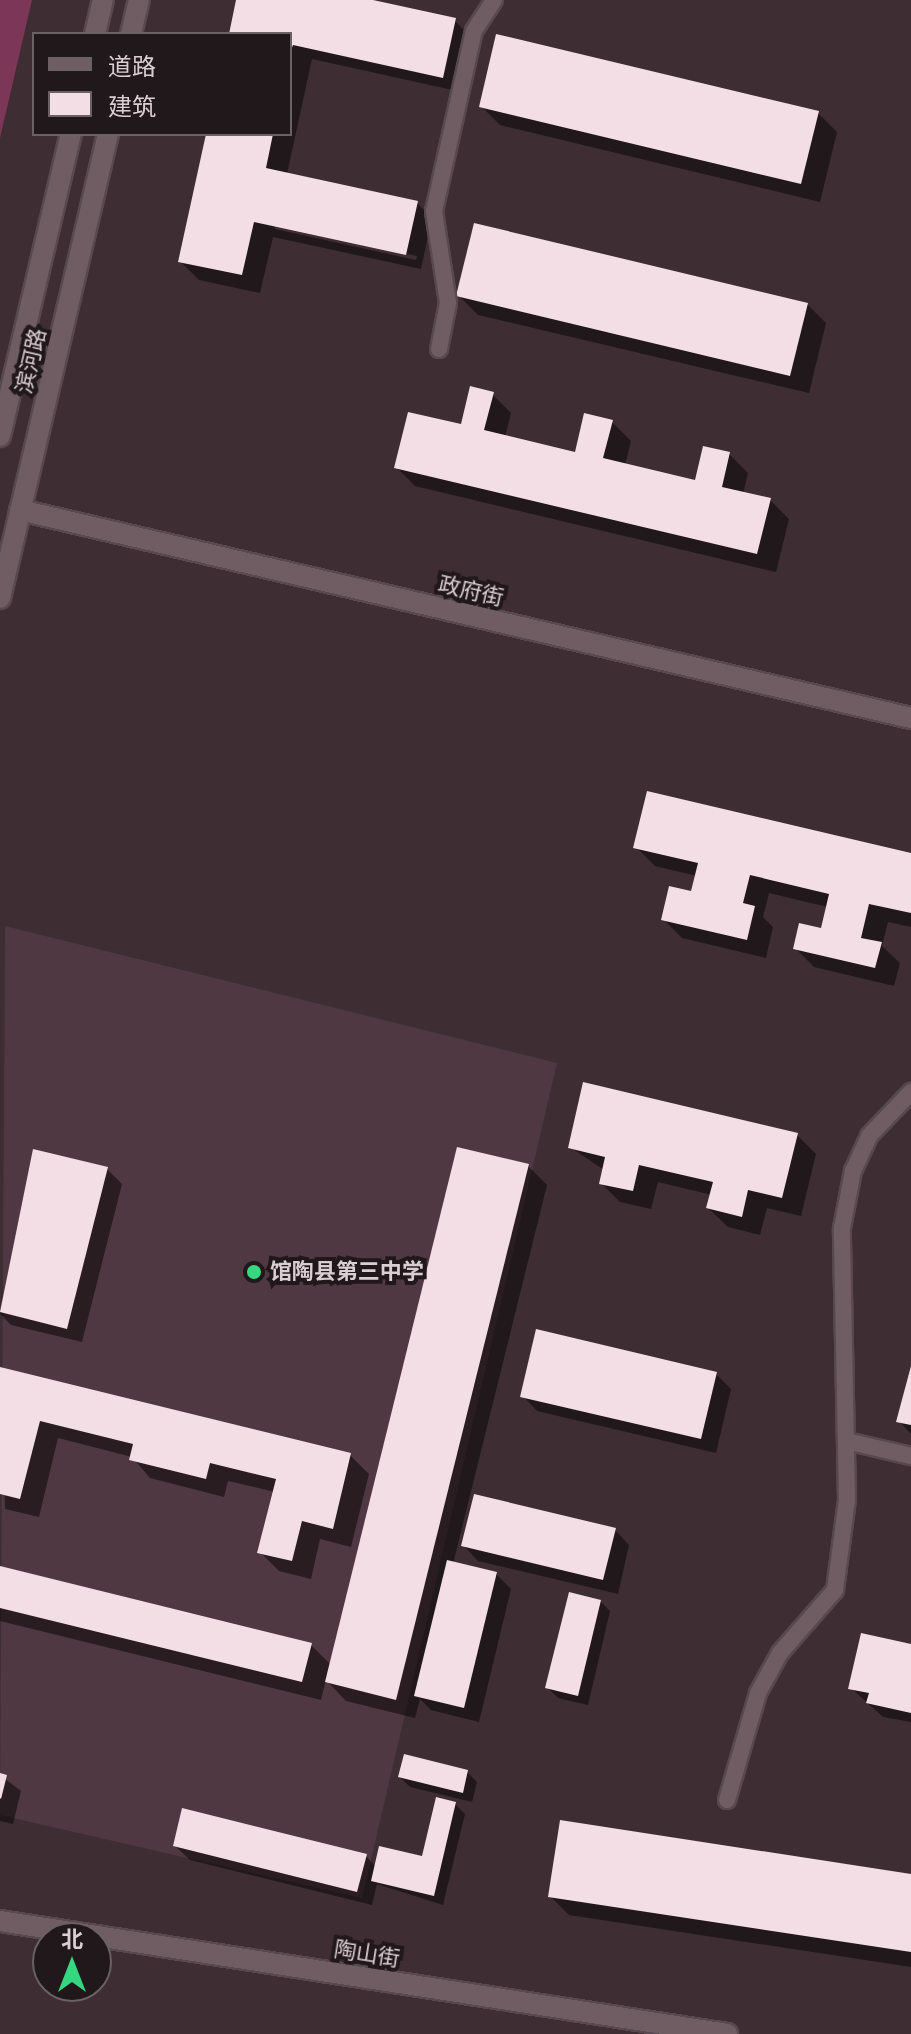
<!DOCTYPE html>
<meta charset="utf-8">
<style>
body{margin:0}
#map{position:relative;width:911px;height:2034px;overflow:hidden;background:#3f2d34;font-family:"Fira Sans","Noto Sans SC",sans-serif}
div>[style]{position:absolute}
.built>*{inset:0;background:#4f3841}
.green>*{inset:0;background:#7c3657}
.shadow>*{inset:0;background:#0007}
.building>*{inset:0;background:#f3dee6}
.roads{filter:drop-shadow(2px 0 #57494f) drop-shadow(-2px 0 #57494f) drop-shadow(0 2px #57494f) drop-shadow(0 -2px #57494f)}
.service>*{height:16px;margin:-8px;padding:0 8px;transform-origin:8px;border-radius:8px;background:#705d64}
.tertiary>*{height:20px;margin:-10px;padding:0 10px;transform-origin:10px;border-radius:10px;background:#705d64}
.dots>*{width:22px;height:22px;translate:-50% -50%;box-sizing:border-box;border:4px solid #20181b;border-radius:50%}
span{translate:-50% -50%;white-space:nowrap;text-align:center;line-height:1.15;-webkit-text-stroke:8px #20181b;paint-order:stroke}
.street-label{font-size:22px;color:#d9ced2}
.poi-label{font-size:22px;color:#d9ced2;font-weight:700}
.left{translate:0 -50%;text-align:left}
.legend{position:absolute;left:32px;top:32px;width:260px;height:104px;box-sizing:border-box;background:#20181b;border:2px solid #6a6164;margin:0;padding:10px 14px;list-style:none;font-size:24px;color:#d9ced2}
.legend li{display:flex;align-items:center;gap:16px;height:40px}
.legend b{width:40px;border:2px solid #6a6164}
.north{position:absolute;left:32px;top:1922px;width:80px;height:80px;box-sizing:border-box;background:#20181b;border:2px solid #6a6164;border-radius:50%;rotate:0deg;font-size:22px;font-weight:700;line-height:32px;text-align:center;color:#d9ced2}
.north::after{content:'';display:block;margin:auto;width:28px;height:36px;background:#35d881;clip-path:polygon(50% 0,100% 100%,50% 72%,0 100%)}
</style>
<div id="map">
<div class="built">
<div style="clip-path:polygon(5px 926px,557px 1063px,362px 1898px,0 1815px)"></div>
</div>
<div class="green">
<div style="clip-path:polygon(0 0,32px 0,0 138px)"></div>
</div>
<div class="shadow">
<div style="clip-path:polygon(evenodd,238px 0,363px 0,454px 20px,469px 35px,457px 91px,312px 59px,287px 174px,417px 203px,432px 218px,421px 269px,273px 237px,260px 293px,199px 280px,180px 261px,208px 134px,290px 134px,290px 34px,231px 34px,238px 0,275px 225px,417px 256px,416px 260px,275px 229px,275px 225px)"></div>
<div style="clip-path:polygon(481px 106px,818px 113px,837px 132px,820px 202px,500px 125px)"></div>
<div style="clip-path:polygon(459px 296px,807px 304px,826px 323px,809px 393px,478px 315px)"></div>
<div style="clip-path:polygon(492px 394px,511px 413px,505px 437px,577px 454px,612px 422px,631px 441px,625px 465px,697px 482px,729px 454px,748px 473px,743px 494px,770px 500px,789px 519px,776px 572px,415px 486px,396px 467px,462px 427px)"></div>
<div style="clip-path:polygon(636px 847px,911px 856px,911px 927px,888px 922px,882px 946px,900px 963px,894px 986px,814px 967px,795px 948px,822px 931px,828px 907px,769px 893px,763px 917px,773px 927px,766px 958px,682px 938px,663px 919px,693px 893px,697px 876px,655px 866px)"></div>
<div style="clip-path:polygon(797px 1135px,816px 1154px,801px 1216px,767px 1208px,760px 1235px,728px 1227px,708px 1208px,712px 1195px,658px 1182px,651px 1209px,620px 1202px,601px 1183px,604px 1170px,570px 1147px)"></div>
<div style="clip-path:polygon(35px 1152px,107px 1169px,122px 1184px,82px 1342px,11px 1325px,0 1314px)"></div>
<div style="clip-path:polygon(528px 1166px,547px 1185px,453px 1564px,496px 1574px,511px 1589px,479px 1722px,431px 1710px,420px 1699px,415px 1718px,346px 1701px,326px 1680px,321px 1700px,0 1621px,0 1569px,311px 1645px,331px 1665px)"></div>
<div style="clip-path:polygon(0 1369px,350px 1455px,369px 1474px,351px 1547px,320px 1539px,311px 1579px,279px 1571px,260px 1552px,275px 1492px,228px 1481px,224px 1497px,150px 1478px,132px 1457px,58px 1438px,39px 1517px,5px 1509px)"></div>
<div style="clip-path:polygon(911px 1370px,911px 1434px,899px 1421px)"></div>
<div style="clip-path:polygon(716px 1374px,731px 1389px,716px 1453px,537px 1411px,523px 1396px)"></div>
<div style="clip-path:polygon(615px 1530px,629px 1545px,618px 1594px,478px 1561px,464px 1546px)"></div>
<div style="clip-path:polygon(600px 1601px,610px 1611px,588px 1705px,558px 1698px,548px 1688px)"></div>
<div style="clip-path:polygon(911px 1646px,911px 1722px,883px 1717px,851px 1688px)"></div>
<div style="clip-path:polygon(467px 1772px,477px 1782px,472px 1802px,410px 1787px,400px 1777px)"></div>
<div style="clip-path:polygon(0 1775px,21px 1791px,13px 1824px,0 1821px)"></div>
<div style="clip-path:polygon(455px 1804px,465px 1814px,443px 1905px,377px 1884px,372px 1905px,190px 1860px,175px 1846px,366px 1856px,376px 1867px,423px 1859px)"></div>
<div style="clip-path:polygon(911px 1876px,911px 1967px,569px 1915px,550px 1896px)"></div>
</div>
<div class="building">
<div style="clip-path:polygon(236px 0,373px 0,456px 18px,443px 78px,293px 45px,290px 53px,290px 34px,229px 34px)"></div>
<div style="clip-path:polygon(496px 34px,819px 111px,801px 184px,479px 107px)"></div>
<div style="clip-path:polygon(206px 134px,273px 134px,266px 168px,418px 201px,406px 255px,254px 222px,242px 275px,178px 262px)"></div>
<div style="clip-path:polygon(474px 223px,808px 303px,790px 376px,456px 296px)"></div>
<div style="clip-path:polygon(470px 386px,494px 392px,484px 430px,575px 452px,584px 413px,613px 420px,603px 458px,695px 480px,703px 446px,730px 452px,722px 487px,771px 498px,757px 554px,394px 468px,408px 412px,461px 424px)"></div>
<div style="clip-path:polygon(647px 791px,911px 853px,911px 913px,869px 904px,861px 938px,882px 942px,875px 968px,793px 949px,799px 923px,821px 928px,829px 894px,750px 875px,743px 903px,755px 906px,747px 940px,661px 920px,669px 886px,691px 891px,698px 863px,633px 848px)"></div>
<div style="clip-path:polygon(583px 1082px,798px 1133px,782px 1198px,748px 1190px,742px 1217px,706px 1208px,713px 1182px,639px 1165px,633px 1191px,599px 1184px,605px 1157px,568px 1148px)"></div>
<div style="clip-path:polygon(457px 1147px,529px 1164px,396px 1700px,325px 1682px)"></div>
<div style="clip-path:polygon(33px 1149px,108px 1167px,67px 1329px,0 1312px)"></div>
<div style="clip-path:polygon(536px 1329px,717px 1372px,701px 1439px,520px 1397px)"></div>
<div style="clip-path:polygon(911px 1366px,911px 1425px,896px 1422px)"></div>
<div style="clip-path:polygon(0 1367px,351px 1453px,333px 1529px,302px 1521px,292px 1561px,257px 1553px,276px 1479px,210px 1463px,206px 1479px,129px 1460px,133px 1444px,40px 1421px,20px 1499px,0 1494px)"></div>
<div style="clip-path:polygon(474px 1494px,616px 1528px,603px 1580px,461px 1546px)"></div>
<div style="clip-path:polygon(447px 1560px,497px 1572px,464px 1708px,414px 1696px)"></div>
<div style="clip-path:polygon(0 1566px,312px 1643px,302px 1682px,0 1608px)"></div>
<div style="clip-path:polygon(569px 1592px,601px 1600px,578px 1696px,545px 1688px)"></div>
<div style="clip-path:polygon(861px 1633px,911px 1644px,911px 1713px,866px 1703px,869px 1693px,848px 1689px)"></div>
<div style="clip-path:polygon(404px 1754px,468px 1770px,463px 1793px,398px 1777px)"></div>
<div style="clip-path:polygon(0 1773px,7px 1775px,1px 1799px,0 1798px)"></div>
<div style="clip-path:polygon(436px 1797px,456px 1802px,434px 1896px,371px 1881px,379px 1846px,422px 1856px)"></div>
<div style="clip-path:polygon(182px 1808px,367px 1854px,357px 1892px,173px 1846px)"></div>
<div style="clip-path:polygon(560px 1820px,911px 1874px,911px 1952px,548px 1897px)"></div>
</div>
<div class="roads">
<div class="service">
<div style="left:439px;top:349px;width:47px;rotate:-78.9deg"></div>
<div style="left:448px;top:303px;width:93px;rotate:-98.7deg"></div>
<div style="left:434px;top:211px;width:184px;rotate:-77.5deg"></div>
<div style="left:474px;top:31px;width:37px;rotate:-57deg"></div>
<div style="left:847px;top:1441px;width:66px;rotate:13.2deg"></div>
<div style="left:727px;top:1800px;width:111px;rotate:-73.8deg"></div>
<div style="left:758px;top:1693px;width:46px;rotate:-61.2deg"></div>
<div style="left:780px;top:1653px;width:84px;rotate:-48.9deg"></div>
<div style="left:835px;top:1590px;width:91px;rotate:-82.4deg"></div>
<div style="left:847px;top:1500px;width:272px;rotate:-91.1deg"></div>
<div style="left:842px;top:1228px;width:58px;rotate:-79.1deg"></div>
<div style="left:853px;top:1171px;width:38px;rotate:-65deg"></div>
<div style="left:869px;top:1136px;width:61px;rotate:-46.3deg"></div>
</div>
<div class="tertiary">
<div style="left:95px;top:34px;width:35px;rotate:-77deg"></div>
<div style="left:131px;top:34px;width:35px;rotate:-77deg"></div>
<div style="left:0;top:436px;width:310px;rotate:-76.8deg"></div>
<div style="left:20px;top:510px;width:915px;rotate:13.14deg"></div>
<div style="left:0;top:598px;width:476px;rotate:-76.9deg"></div>
<div style="left:0;top:1921px;width:736px;rotate:8.83deg"></div>
</div>
</div>
<div class="dots">
<div style="left:254px;top:1272px;background:#35d881"></div>
</div>
<div class="street-label">
<span style="left:31px;top:361px;rotate:-77deg">滨河路</span>
<span style="left:471px;top:591px;rotate:13deg">政府街</span>
<span style="left:367px;top:1954px;rotate:9deg">陶山街</span>
</div>
<div class="poi-label">
<span class="left" style="left:270px;top:1272px">馆陶县第三中学</span>
</div>
<ul class="legend">
<li><b style="height:10px;background:#705d64"></b>道路</li>
<li><b style="height:22px;background:#f3dee6"></b>建筑</li>
</ul>
<div class="north">北</div>
</div>
